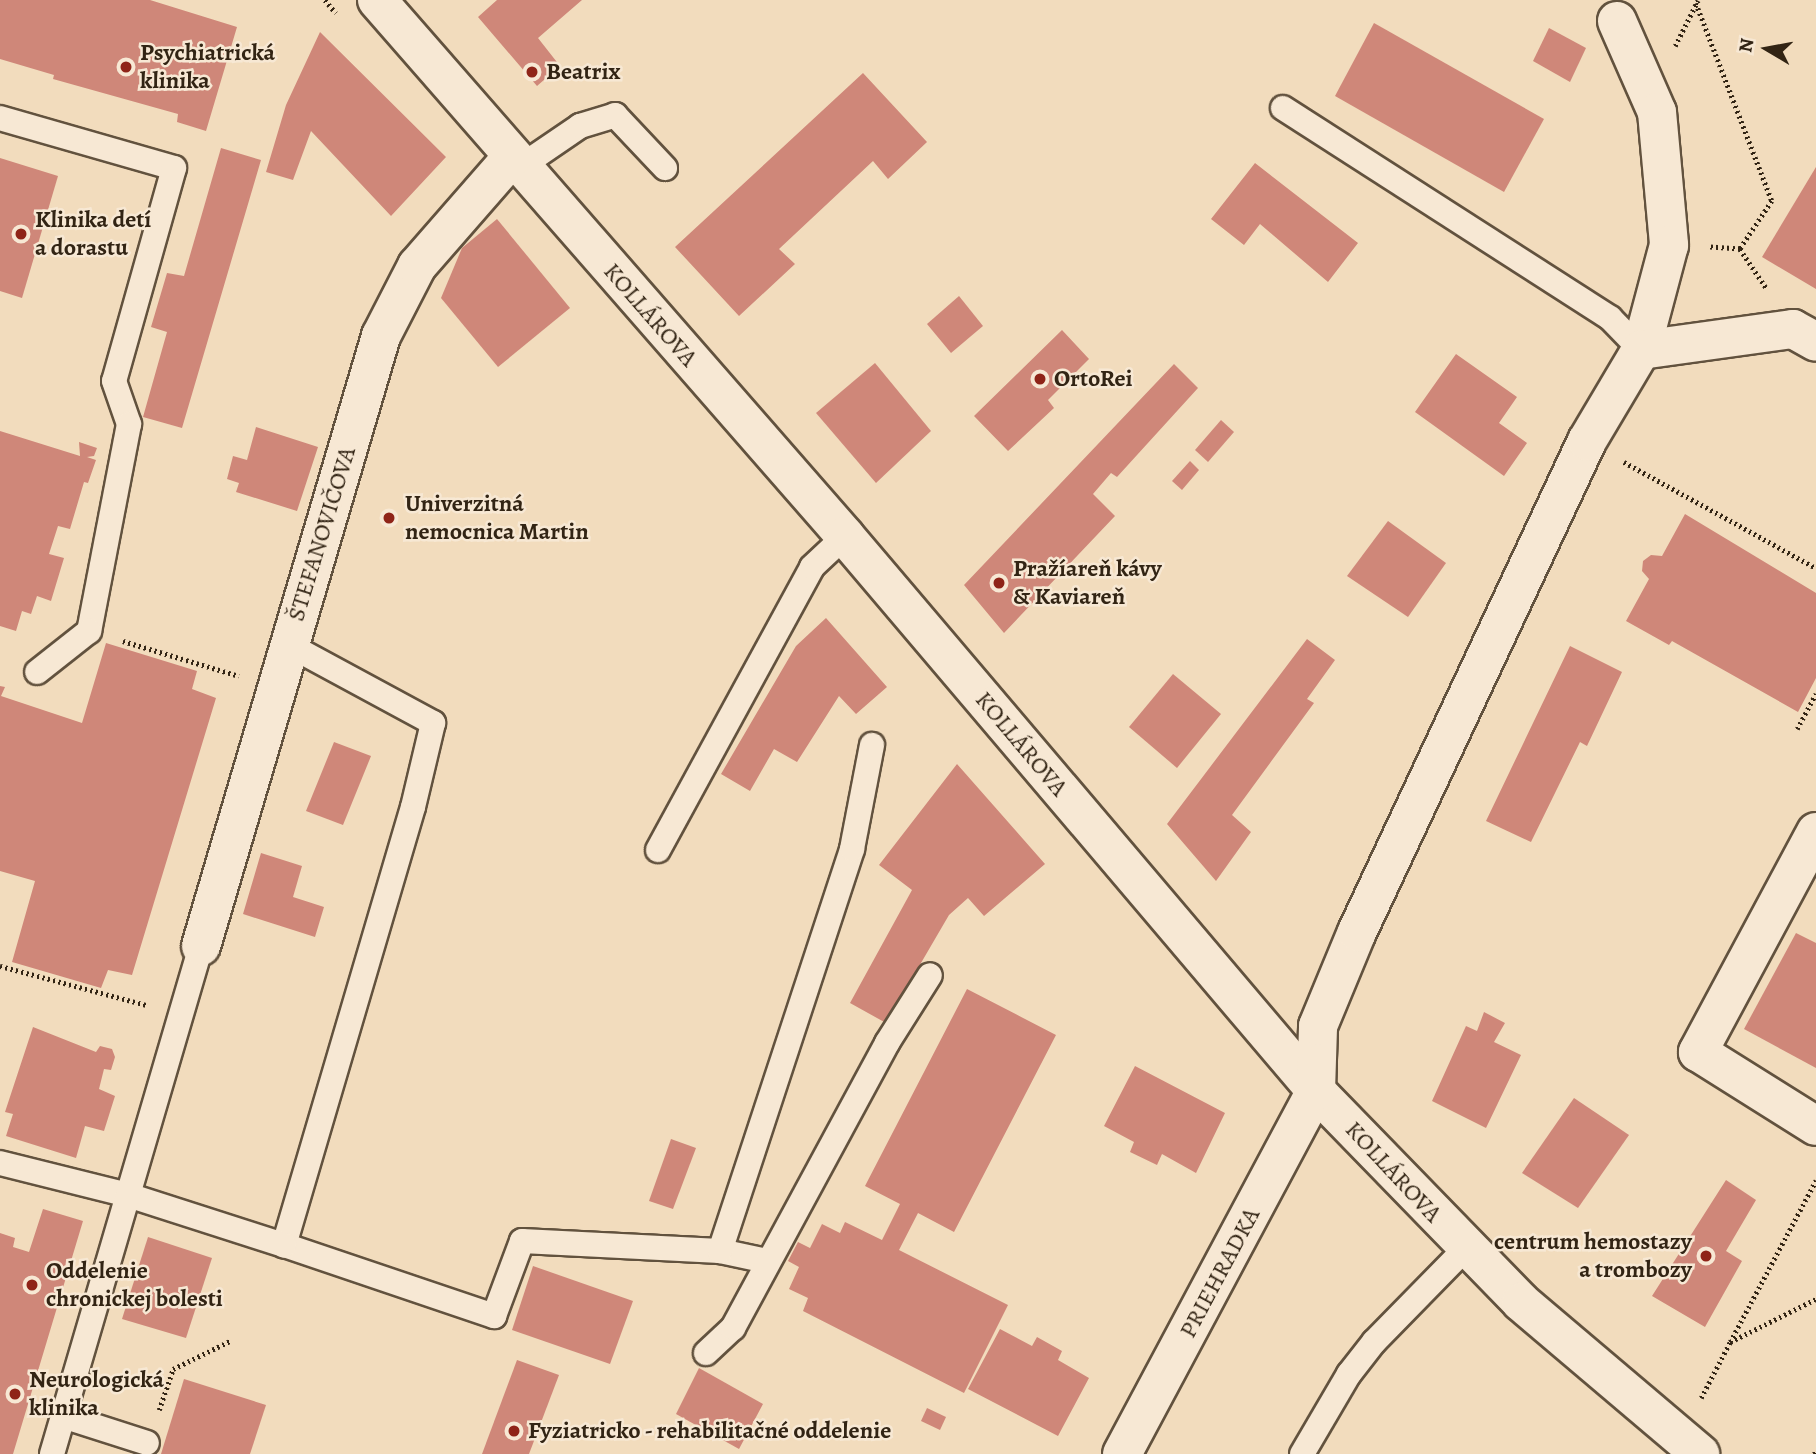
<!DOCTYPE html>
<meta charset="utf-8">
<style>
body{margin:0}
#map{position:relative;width:1816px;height:1454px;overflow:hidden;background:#f2dcbd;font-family:Alegreya,serif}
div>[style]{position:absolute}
.building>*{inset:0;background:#cf8779}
.path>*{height:4.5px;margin-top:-2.25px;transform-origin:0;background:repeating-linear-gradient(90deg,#322414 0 2px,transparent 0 5.5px)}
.roads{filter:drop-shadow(2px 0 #62523e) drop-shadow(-2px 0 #62523e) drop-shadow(0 2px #62523e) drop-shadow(0 -2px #62523e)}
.service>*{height:24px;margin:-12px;padding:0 12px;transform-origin:12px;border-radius:12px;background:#f7e8d4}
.minor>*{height:38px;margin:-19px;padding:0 19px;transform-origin:19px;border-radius:19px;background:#f7e8d4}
.dots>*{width:19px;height:19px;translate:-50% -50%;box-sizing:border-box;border:4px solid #f7e8d4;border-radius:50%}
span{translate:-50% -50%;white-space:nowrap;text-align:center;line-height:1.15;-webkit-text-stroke:5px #f7e8d4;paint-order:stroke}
.poi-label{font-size:24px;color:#322414;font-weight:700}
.left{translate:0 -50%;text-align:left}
.right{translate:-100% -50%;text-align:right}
.street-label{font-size:24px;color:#322414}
.north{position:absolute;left:1732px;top:14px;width:70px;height:70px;-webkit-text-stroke:5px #f7e8d4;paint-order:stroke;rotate:280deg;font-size:19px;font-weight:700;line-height:28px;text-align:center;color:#322414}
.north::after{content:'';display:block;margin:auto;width:24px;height:32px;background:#322414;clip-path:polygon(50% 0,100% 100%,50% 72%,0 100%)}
</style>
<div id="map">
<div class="building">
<div style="clip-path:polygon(0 0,150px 0,237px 27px,206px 131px,177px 122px,178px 114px,53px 79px,54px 75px,0 59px)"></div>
<div style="clip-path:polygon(497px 0,582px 0,538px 38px,560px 66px,537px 86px,478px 17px)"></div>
<div style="clip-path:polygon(1374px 23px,1544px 119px,1504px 192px,1335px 96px)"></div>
<div style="clip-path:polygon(1549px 28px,1586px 48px,1570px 82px,1533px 61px)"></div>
<div style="clip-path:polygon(320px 32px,446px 157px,391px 216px,311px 131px,293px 180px,266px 172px,286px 105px)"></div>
<div style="clip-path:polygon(863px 73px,927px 142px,888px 179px,873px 161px,779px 249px,795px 264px,739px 316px,675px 247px)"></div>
<div style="clip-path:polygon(221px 148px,261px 160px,182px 428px,143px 417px,167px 332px,151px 327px,167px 273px,184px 276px)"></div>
<div style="clip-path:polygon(0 158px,58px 176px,22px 298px,0 291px)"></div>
<div style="clip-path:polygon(1255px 163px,1358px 243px,1328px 282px,1260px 224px,1244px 245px,1211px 219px)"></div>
<div style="clip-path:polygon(1816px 167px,1816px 289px,1762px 257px)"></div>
<div style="clip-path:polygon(497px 219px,570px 308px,498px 367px,441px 298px,462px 248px)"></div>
<div style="clip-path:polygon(959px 296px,983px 326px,951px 353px,927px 324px)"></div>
<div style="clip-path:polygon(1062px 330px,1089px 359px,1048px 400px,1054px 408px,1008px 451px,974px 416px)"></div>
<div style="clip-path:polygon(1456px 354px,1517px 397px,1499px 423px,1527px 443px,1504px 476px,1415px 412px)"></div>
<div style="clip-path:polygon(875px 363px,931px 431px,876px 483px,816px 413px)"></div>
<div style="clip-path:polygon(1174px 364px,1198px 388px,1117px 477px,1111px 473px,1093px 494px,1115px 516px,1004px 633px,964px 585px)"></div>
<div style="clip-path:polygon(1221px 420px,1234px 432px,1208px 462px,1195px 450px)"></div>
<div style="clip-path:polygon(256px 427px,318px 447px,297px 511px,236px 492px,239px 483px,227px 479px,233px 456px,247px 460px)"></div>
<div style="clip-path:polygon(0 431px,80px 456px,79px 442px,97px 448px,94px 456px,87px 457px,96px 460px,88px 483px,84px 482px,70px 529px,58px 526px,49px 554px,64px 558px,51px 601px,37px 596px,31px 614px,22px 611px,16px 631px,0 626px)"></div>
<div style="clip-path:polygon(1190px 461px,1199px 470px,1182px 490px,1172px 481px)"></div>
<div style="clip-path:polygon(1685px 514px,1816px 593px,1816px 678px,1798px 712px,1672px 641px,1669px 645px,1626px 621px,1649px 579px,1642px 571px,1643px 561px,1651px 555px,1662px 556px)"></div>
<div style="clip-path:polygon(1388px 521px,1446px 563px,1408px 617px,1347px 576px)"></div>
<div style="clip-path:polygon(826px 618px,887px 687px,856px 714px,839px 696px,797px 762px,774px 749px,750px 791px,721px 774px,796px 646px)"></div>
<div style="clip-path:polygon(1307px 639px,1335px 660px,1307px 699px,1314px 703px,1232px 815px,1251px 832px,1216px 881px,1167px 824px)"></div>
<div style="clip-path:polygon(106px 643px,197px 671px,192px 689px,216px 698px,132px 975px,108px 970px,101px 988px,12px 962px,35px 881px,0 871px,0 686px,5px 687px,1px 696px,82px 723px)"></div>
<div style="clip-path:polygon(1570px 646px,1622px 672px,1587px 746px,1580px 742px,1531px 842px,1486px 821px)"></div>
<div style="clip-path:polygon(1173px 674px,1221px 714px,1177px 768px,1129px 727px)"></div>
<div style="clip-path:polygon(334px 742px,371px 756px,343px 825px,306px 811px)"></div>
<div style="clip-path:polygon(957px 764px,1045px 864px,984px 916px,968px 898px,949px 915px,886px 1023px,850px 1003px,912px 890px,879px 865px)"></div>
<div style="clip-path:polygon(261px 853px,302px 866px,293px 897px,324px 907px,315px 937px,243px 914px)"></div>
<div style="clip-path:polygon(1796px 933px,1816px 943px,1816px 1068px,1744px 1029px)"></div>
<div style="clip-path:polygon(967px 989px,1056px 1035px,954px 1232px,918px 1213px,899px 1250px,1008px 1305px,964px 1393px,803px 1311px,808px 1298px,789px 1289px,799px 1267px,788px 1261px,798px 1242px,810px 1248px,822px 1224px,840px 1233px,845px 1222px,882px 1240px,900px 1204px,865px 1186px)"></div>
<div style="clip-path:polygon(1484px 1012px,1505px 1023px,1494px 1042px,1521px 1055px,1486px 1128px,1432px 1101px,1466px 1026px,1477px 1031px)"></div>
<div style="clip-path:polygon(33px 1027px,96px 1052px,100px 1046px,112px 1049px,115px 1057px,111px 1070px,104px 1069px,99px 1089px,115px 1096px,104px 1131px,85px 1126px,76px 1158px,6px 1136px,13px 1114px,5px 1112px)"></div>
<div style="clip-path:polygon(1135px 1066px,1225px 1113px,1196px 1173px,1162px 1154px,1157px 1165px,1130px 1152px,1134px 1142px,1104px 1126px)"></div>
<div style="clip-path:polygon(1574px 1098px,1629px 1135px,1578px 1208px,1522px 1173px)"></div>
<div style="clip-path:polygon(671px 1139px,696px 1148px,673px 1209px,649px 1201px)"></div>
<div style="clip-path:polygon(1726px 1180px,1756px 1200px,1726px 1251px,1742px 1261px,1705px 1327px,1652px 1296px)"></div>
<div style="clip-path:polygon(43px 1209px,83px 1221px,13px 1454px,0 1454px,0 1233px,15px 1238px,13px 1247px,29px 1252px)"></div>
<div style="clip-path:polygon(148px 1237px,212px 1258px,186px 1338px,122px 1319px)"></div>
<div style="clip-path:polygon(533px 1266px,633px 1301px,610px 1364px,512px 1330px)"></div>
<div style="clip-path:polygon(1000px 1329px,1032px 1346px,1037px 1337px,1062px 1351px,1058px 1360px,1089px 1378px,1058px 1436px,968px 1389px)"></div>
<div style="clip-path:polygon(517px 1360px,559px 1375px,529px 1454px,482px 1454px)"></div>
<div style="clip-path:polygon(699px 1368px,763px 1404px,739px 1449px,676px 1414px)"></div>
<div style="clip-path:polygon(184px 1379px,266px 1405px,250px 1454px,161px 1454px)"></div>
<div style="clip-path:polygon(927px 1408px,946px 1417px,940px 1430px,921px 1421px)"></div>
</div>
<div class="path">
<div style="left:325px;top:0;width:17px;rotate:50deg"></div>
<div style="left:1696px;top:3px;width:212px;rotate:69deg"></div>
<div style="left:1772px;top:201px;width:58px;rotate:123.7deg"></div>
<div style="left:1740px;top:249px;width:30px;rotate:-176deg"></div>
<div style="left:1675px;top:46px;width:51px;rotate:-63.4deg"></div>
<div style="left:1740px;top:249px;width:48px;rotate:56deg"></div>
<div style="left:1624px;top:462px;width:219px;rotate:28.9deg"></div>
<div style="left:123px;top:641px;width:121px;rotate:16.8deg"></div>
<div style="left:1797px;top:729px;width:40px;rotate:-62deg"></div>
<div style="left:0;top:966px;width:152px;rotate:14.9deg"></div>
<div style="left:1730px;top:1342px;width:183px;rotate:-62deg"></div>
<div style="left:1701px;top:1398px;width:63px;rotate:-62.6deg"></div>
<div style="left:1730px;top:1342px;width:96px;rotate:-26.6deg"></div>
<div style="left:159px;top:1410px;width:43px;rotate:-71.1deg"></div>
<div style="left:173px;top:1369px;width:64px;rotate:-26.2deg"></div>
<div style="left:1814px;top:1454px;width:4px;rotate:-56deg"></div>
</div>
<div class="roads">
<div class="service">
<div style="left:1283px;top:108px;width:389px;rotate:32.7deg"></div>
<div style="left:1610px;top:318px;width:45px;rotate:45.9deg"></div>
<div style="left:0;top:118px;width:181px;rotate:16deg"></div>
<div style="left:174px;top:168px;width:221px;rotate:105.7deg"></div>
<div style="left:114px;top:381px;width:46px;rotate:70.8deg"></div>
<div style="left:129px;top:424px;width:211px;rotate:100.9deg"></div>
<div style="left:89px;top:631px;width:66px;rotate:141.7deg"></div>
<div style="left:520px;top:167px;width:73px;rotate:-34.3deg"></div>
<div style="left:580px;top:126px;width:37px;rotate:-17deg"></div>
<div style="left:615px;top:115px;width:73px;rotate:46.7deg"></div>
<div style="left:289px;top:645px;width:164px;rotate:28.4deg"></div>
<div style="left:433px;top:723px;width:86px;rotate:103.4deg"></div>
<div style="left:413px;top:807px;width:457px;rotate:106.4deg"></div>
<div style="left:284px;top:1245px;width:222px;rotate:18.7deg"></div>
<div style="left:494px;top:1316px;width:80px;rotate:-69.5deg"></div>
<div style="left:522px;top:1241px;width:198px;rotate:2.9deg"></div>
<div style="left:720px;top:1251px;width:48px;rotate:12deg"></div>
<div style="left:658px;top:850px;width:322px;rotate:-61.4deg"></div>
<div style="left:812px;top:567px;width:45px;rotate:-43.2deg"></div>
<div style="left:0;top:1163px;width:132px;rotate:14deg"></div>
<div style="left:128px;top:1195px;width:164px;rotate:17.8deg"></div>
<div style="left:720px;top:1251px;width:423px;rotate:-71.8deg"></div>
<div style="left:852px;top:849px;width:106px;rotate:-79.1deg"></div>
<div style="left:706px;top:1353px;width:37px;rotate:-43deg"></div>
<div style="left:733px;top:1328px;width:324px;rotate:-61.6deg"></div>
<div style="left:887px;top:1043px;width:80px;rotate:-57.7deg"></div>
<div style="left:63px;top:1416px;width:88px;rotate:17.8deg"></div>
<div style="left:52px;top:1454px;width:529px;rotate:-73.65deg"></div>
<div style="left:1302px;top:1454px;width:93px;rotate:-59.6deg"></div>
<div style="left:1349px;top:1374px;width:41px;rotate:-52deg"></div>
<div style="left:1374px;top:1342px;width:132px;rotate:-45.6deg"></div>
</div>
<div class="minor">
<div style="left:377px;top:0;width:712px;rotate:48.87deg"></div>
<div style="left:845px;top:536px;width:728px;rotate:49.68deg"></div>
<div style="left:1316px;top:1091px;width:294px;rotate:45.8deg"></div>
<div style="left:1521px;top:1302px;width:235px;rotate:40.3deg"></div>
<div style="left:1617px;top:21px;width:99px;rotate:66.3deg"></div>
<div style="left:1657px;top:112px;width:134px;rotate:84.8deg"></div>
<div style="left:1669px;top:245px;width:109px;rotate:104.9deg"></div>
<div style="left:1816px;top:832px;width:250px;rotate:118.2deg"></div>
<div style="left:1698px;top:1052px;width:139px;rotate:32.1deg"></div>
<div style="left:201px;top:946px;width:636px;rotate:-73.56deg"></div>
<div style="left:381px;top:336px;width:79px;rotate:-62.8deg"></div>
<div style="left:417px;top:266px;width:145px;rotate:-48.9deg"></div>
<div style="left:1122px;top:1454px;width:412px;rotate:-61.9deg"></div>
<div style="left:1316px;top:1091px;width:65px;rotate:-88.2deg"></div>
<div style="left:1318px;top:1026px;width:102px;rotate:-67.5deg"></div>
<div style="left:1357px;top:932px;width:542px;rotate:-64.9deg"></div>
<div style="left:1587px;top:441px;width:106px;rotate:-59.3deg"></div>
<div style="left:1641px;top:350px;width:153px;rotate:-7.9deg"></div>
<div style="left:1793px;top:329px;width:26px;rotate:29deg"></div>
</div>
</div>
<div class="dots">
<div style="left:126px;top:67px;background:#8f2418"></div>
<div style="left:532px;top:72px;background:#8f2418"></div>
<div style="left:21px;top:234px;background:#8f2418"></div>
<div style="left:1040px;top:379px;background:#8f2418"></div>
<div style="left:389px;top:518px;background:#8f2418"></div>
<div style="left:999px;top:583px;background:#8f2418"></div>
<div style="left:1706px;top:1256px;background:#8f2418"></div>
<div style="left:32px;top:1285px;background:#8f2418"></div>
<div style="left:15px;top:1394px;background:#8f2418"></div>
<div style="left:514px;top:1431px;background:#8f2418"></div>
</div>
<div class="poi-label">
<span class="left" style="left:140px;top:67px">Psychiatrická<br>klinika</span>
<span class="left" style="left:546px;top:72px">Beatrix</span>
<span class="left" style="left:35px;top:234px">Klinika detí<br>a dorastu</span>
<span class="left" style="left:1054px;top:379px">OrtoRei</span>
<span class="left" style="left:405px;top:518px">Univerzitná<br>nemocnica Martin</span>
<span class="left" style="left:1013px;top:583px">Pražíareň kávy<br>&amp; Kaviareň</span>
<span class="right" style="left:1692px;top:1256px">centrum hemostazy<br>a trombozy</span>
<span class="left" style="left:46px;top:1285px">Oddelenie<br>chronickej bolesti</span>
<span class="left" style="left:29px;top:1394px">Neurologická<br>klinika</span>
<span class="left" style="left:528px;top:1431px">Fyziatricko - rehabilitačné oddelenie</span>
</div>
<div class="street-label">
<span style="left:650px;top:315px;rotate:49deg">KOLLÁROVA</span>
<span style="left:322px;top:534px;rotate:-73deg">ŠTEFANOVIČOVA</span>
<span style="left:1021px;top:744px;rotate:50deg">KOLLÁROVA</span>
<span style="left:1393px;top:1172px;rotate:47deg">KOLLÁROVA</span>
<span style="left:1220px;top:1273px;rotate:-62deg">PRIEHRADKA</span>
</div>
<div class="north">N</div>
</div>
